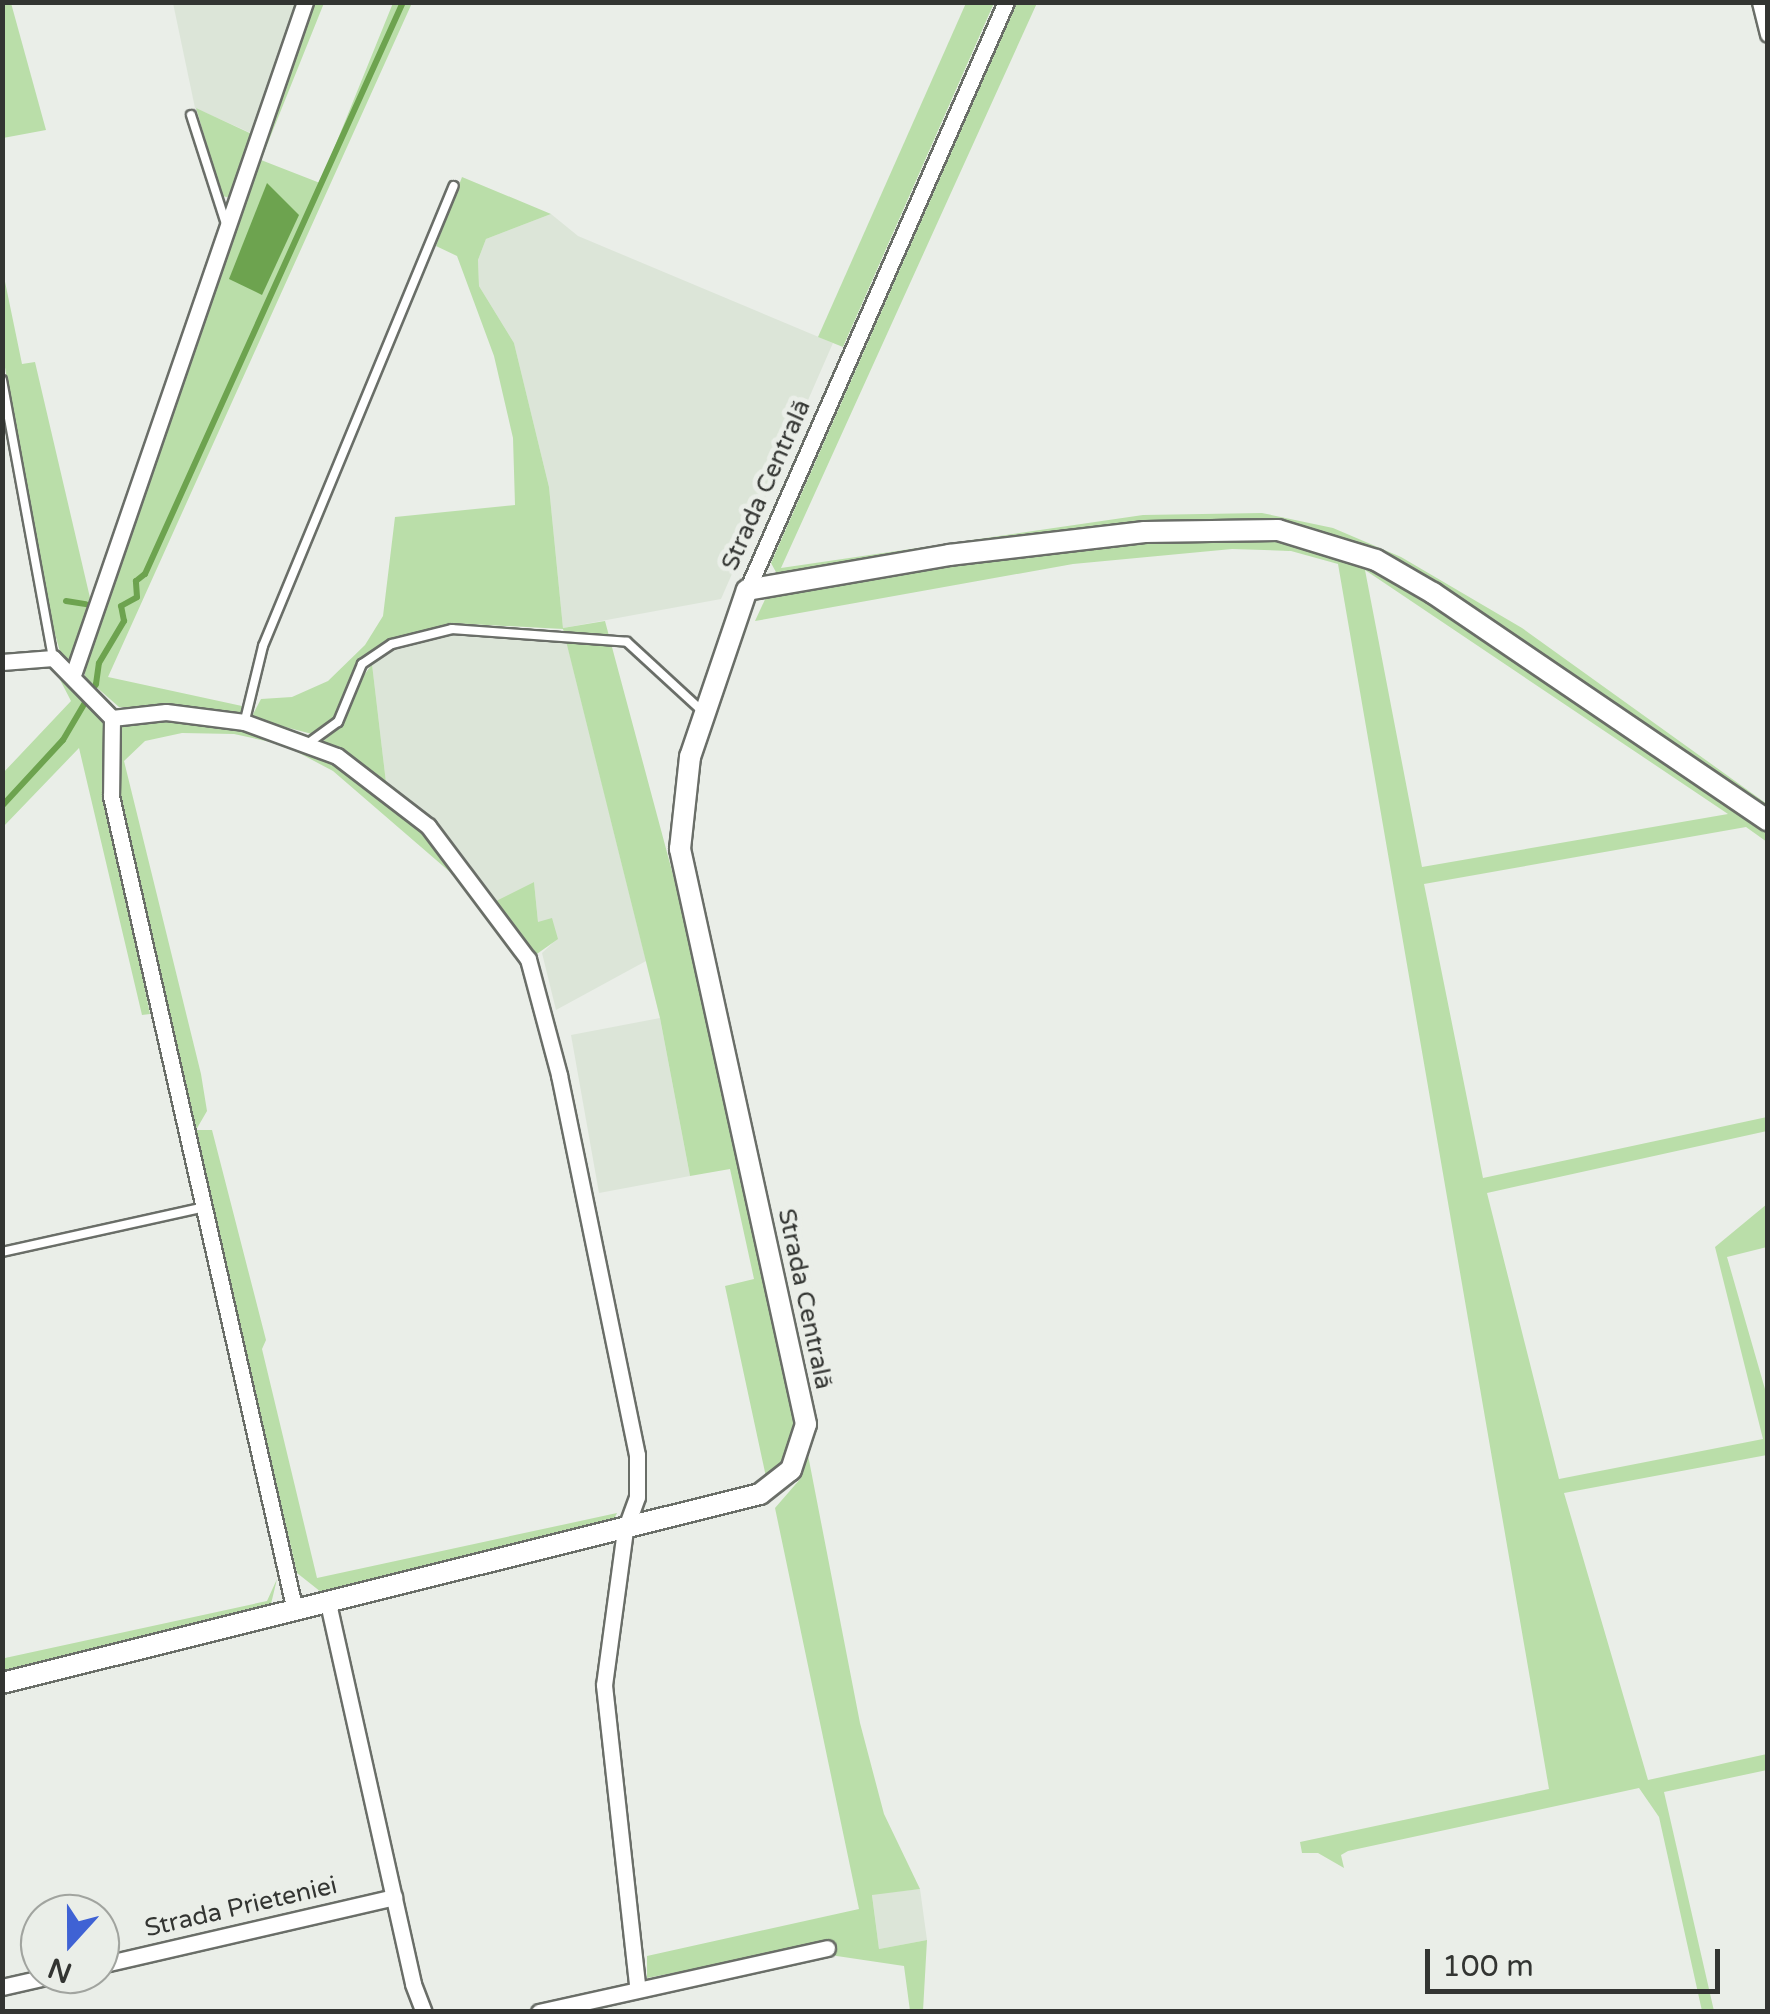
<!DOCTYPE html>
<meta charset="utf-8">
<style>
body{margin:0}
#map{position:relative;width:1770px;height:2014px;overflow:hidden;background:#eaeee8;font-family:"Varela Round",sans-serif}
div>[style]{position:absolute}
.built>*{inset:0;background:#dce5d8}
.green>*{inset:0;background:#badea9}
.water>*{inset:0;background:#6da34f}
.stream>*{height:6px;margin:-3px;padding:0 3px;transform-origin:3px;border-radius:3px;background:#6da34f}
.roads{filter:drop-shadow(2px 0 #6a6e68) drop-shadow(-2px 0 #6a6e68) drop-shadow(0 2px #6a6e68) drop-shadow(0 -2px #6a6e68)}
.service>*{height:8px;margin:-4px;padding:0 4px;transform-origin:4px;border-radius:4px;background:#fff}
.minor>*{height:15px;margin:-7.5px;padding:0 7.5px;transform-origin:7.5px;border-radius:7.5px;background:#fff}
.tertiary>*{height:20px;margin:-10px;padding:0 10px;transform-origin:10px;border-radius:10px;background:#fff}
span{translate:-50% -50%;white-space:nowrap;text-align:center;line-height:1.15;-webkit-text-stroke:10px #eaeee8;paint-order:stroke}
.street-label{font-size:25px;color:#333532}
.frame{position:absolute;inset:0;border:5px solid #333532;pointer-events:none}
.north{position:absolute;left:20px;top:1894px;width:100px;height:100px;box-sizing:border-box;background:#eaeee8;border:2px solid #a1a49f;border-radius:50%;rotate:201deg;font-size:28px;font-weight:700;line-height:40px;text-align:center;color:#333532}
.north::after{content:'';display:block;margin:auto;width:35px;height:45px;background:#3f62d4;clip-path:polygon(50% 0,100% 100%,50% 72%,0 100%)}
.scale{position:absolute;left:1425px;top:1949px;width:295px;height:45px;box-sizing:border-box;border:5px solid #333532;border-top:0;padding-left:12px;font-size:30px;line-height:35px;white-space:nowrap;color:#333532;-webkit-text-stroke:8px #eaeee8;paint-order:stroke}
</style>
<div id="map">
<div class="built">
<div style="clip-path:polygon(173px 3px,297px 3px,251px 133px,195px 108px)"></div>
<div style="clip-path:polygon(551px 214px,578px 236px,833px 343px,721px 599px,563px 628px,549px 487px,514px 343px,479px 286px,478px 260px,486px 239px)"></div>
<div style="clip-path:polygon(453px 632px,566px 640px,646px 961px,556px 1010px,542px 953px,557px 939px,538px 922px,534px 882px,494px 902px,432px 821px,387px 791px,372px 664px,395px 648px)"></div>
<div style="clip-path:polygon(660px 1018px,690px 1176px,599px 1193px,571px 1035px)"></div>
<div style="clip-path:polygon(920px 1889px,927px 1940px,879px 1949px,872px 1894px)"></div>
</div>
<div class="green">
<div style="clip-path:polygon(3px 2px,11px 3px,46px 130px,3px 138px)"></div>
<div style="clip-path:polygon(309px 3px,324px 3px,261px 160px,320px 183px,393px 3px,412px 3px,108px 677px,242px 706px,241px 715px,119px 707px,85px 677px,84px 653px)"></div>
<div style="clip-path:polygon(966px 3px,994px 3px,843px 347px,818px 337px)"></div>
<div style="clip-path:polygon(1017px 3px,1037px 3px,781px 568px,1143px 515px,1262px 513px,1333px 528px,1401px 557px,1522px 628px,1767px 804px,1767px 812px,1445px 591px,1309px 530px,880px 559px,777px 574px,771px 563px)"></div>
<div style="clip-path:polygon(196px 108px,256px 136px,231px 198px,222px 196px)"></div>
<div style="clip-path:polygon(462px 177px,551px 214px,486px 239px,478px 260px,479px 286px,514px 343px,549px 487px,563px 628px,605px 621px,676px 886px,795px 1420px,783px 1462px,766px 1477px,725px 1286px,754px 1279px,730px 1169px,690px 1176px,660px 1018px,563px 629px,450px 623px,390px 640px,360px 661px,329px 726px,312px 734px,251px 718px,261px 699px,292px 697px,328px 681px,365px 645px,383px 616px,395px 517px,515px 505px,513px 438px,494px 356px,457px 256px,436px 246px)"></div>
<div style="clip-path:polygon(2px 267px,22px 364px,35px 362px,91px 602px,70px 663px,60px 652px,39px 576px,3px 355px)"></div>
<div style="clip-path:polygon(evenodd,1223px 534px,1311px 543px,1403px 582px,1767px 828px,1767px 842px,1746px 827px,1424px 884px,1483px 1178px,1767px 1117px,1767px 1131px,1487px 1193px,1559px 1479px,1763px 1439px,1715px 1247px,1767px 1204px,1767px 1247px,1727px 1257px,1767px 1396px,1767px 1455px,1564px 1493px,1648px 1780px,1767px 1754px,1767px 1770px,1664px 1792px,1714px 2011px,1702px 2011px,1659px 1817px,1639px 1788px,1348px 1851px,1341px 1855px,1344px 1868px,1318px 1853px,1302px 1853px,1300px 1842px,1549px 1789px,1338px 564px,1291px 551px,1232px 549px,1073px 564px,755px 621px,768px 593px,820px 579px,1223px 534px,1365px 570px,1728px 814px,1422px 867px,1365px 570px)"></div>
<div style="clip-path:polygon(372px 664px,387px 791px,322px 742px,343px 725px,352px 692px)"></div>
<div style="clip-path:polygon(55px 670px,85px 693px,108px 725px,104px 789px,150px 1014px,142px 1015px,79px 748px,3px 827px,3px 773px,71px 701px)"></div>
<div style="clip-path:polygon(147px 716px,243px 725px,333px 759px,425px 829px,452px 861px,450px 872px,333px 771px,284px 745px,234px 734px,182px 733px,145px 741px,124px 761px,201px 1074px,207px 1111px,196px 1130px,212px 1130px,266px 1340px,262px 1349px,317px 1578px,617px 1513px,613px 1521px,321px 1592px,297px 1573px,118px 801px,119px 726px)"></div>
<div style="clip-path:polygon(534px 882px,538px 922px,552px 918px,558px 939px,534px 956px,494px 902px)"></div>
<div style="clip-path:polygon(808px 1455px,860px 1723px,884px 1814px,920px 1889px,872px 1895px,879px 1949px,927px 1940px,923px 2011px,910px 2011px,904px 1966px,830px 1955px,828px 1943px,647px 1978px,647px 1956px,859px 1909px,775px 1508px,801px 1478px)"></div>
<div style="clip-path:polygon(277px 1579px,271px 1604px,3px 1672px,3px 1650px,5px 1658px,267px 1601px)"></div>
</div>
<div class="water">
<div style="clip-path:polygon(267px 183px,299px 215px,262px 295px,229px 279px)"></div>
</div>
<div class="stream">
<div style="left:66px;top:601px;width:20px;rotate:9deg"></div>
<div style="left:2px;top:806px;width:90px;rotate:-47.3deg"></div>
<div style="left:63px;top:740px;width:65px;rotate:-59.5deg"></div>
<div style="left:96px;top:684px;width:21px;rotate:-82deg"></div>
<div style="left:99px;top:663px;width:49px;rotate:-59.2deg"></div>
<div style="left:124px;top:621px;width:15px;rotate:-101deg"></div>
<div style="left:121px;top:606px;width:18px;rotate:-29deg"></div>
<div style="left:137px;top:597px;width:16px;rotate:-94deg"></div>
<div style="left:136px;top:581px;width:11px;rotate:-38deg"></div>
<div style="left:145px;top:574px;width:627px;rotate:-65.72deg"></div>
</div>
<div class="roads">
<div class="service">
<div style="left:191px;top:115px;width:114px;rotate:72.2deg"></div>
<div style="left:2px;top:380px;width:283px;rotate:79.6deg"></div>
<div style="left:245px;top:720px;width:76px;rotate:-76.3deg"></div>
<div style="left:263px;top:646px;width:498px;rotate:-67.5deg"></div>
<div style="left:310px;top:742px;width:34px;rotate:-36deg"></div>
<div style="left:338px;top:722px;width:63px;rotate:-67.5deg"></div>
<div style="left:362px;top:664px;width:36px;rotate:-34deg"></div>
<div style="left:392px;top:644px;width:62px;rotate:-14deg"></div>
<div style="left:452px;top:629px;width:175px;rotate:4.2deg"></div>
<div style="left:627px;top:642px;width:103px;rotate:42.6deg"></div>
<div style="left:2px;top:1252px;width:204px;rotate:-12.5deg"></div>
</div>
<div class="minor">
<div style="left:1760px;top:2px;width:33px;rotate:76deg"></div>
<div style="left:747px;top:590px;width:643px;rotate:-66.23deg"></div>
<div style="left:2px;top:662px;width:51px;rotate:-4.5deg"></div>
<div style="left:53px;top:658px;width:84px;rotate:45.5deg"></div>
<div style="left:112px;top:718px;width:78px;rotate:90.7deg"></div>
<div style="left:111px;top:796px;width:836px;rotate:77.28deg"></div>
<div style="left:74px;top:672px;width:709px;rotate:-70.98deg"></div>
<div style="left:112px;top:718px;width:54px;rotate:-6.3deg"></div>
<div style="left:166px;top:712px;width:79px;rotate:7.3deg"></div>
<div style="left:244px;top:722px;width:99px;rotate:20.1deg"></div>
<div style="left:337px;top:756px;width:115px;rotate:37.6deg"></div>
<div style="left:428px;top:826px;width:166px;rotate:53.1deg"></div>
<div style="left:528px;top:959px;width:120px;rotate:75deg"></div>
<div style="left:559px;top:1075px;width:388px;rotate:78.4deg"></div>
<div style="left:637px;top:1455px;width:42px;rotate:90deg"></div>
<div style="left:637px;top:1497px;width:35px;rotate:110deg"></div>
<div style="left:625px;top:1530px;width:156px;rotate:97.7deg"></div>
<div style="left:604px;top:1685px;width:302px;rotate:83.7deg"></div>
<div style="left:328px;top:1603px;width:390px;rotate:77.4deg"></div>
<div style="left:413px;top:1984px;width:30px;rotate:69deg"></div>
<div style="left:100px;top:1965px;width:302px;rotate:-13deg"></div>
<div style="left:2px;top:1987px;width:58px;rotate:-12.8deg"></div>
<div style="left:539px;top:2012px;width:295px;rotate:-12.5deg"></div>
</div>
<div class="tertiary">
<div style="left:2px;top:1683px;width:781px;rotate:-14deg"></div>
<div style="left:760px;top:1494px;width:39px;rotate:-38deg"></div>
<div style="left:791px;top:1470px;width:48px;rotate:-71.9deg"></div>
<div style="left:806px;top:1424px;width:589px;rotate:-102.36deg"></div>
<div style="left:680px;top:849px;width:93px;rotate:-83.8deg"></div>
<div style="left:690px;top:757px;width:176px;rotate:-71.2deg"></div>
<div style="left:747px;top:590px;width:205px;rotate:-9.8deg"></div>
<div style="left:949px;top:555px;width:197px;rotate:-6.7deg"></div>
<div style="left:1145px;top:532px;width:133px;rotate:-0.9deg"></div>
<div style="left:1278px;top:530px;width:102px;rotate:17deg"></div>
<div style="left:1376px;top:560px;width:66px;rotate:30.1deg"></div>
<div style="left:1433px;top:593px;width:405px;rotate:34.2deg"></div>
</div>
</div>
<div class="street-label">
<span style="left:766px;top:485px;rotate:-66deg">Strada Centrală</span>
<span style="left:805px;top:1299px;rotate:78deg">Strada Centrală</span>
<span style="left:241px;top:1907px;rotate:-13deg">Strada Prieteniei</span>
</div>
<div class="frame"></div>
<div class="north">N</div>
<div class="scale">100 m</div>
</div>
